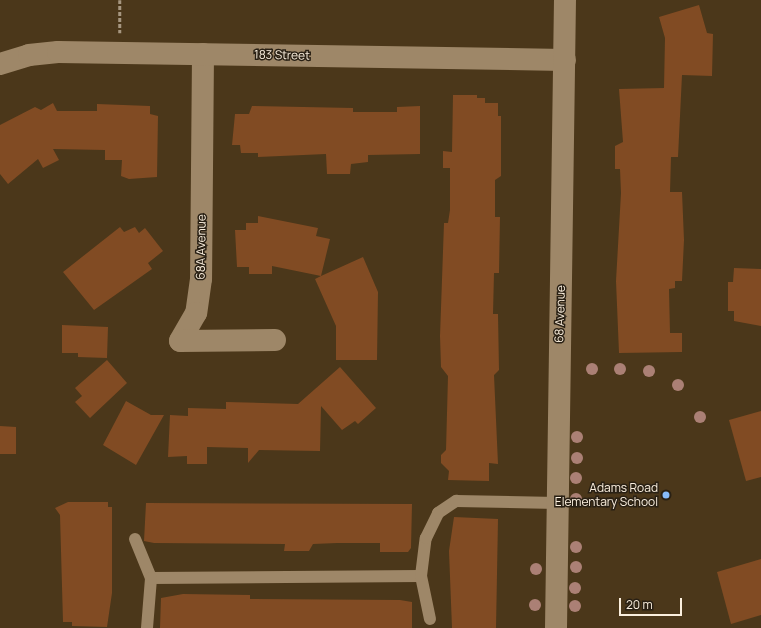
<!DOCTYPE html>
<style>
body{margin:0}
#map{position:relative;width:761px;height:628px;overflow:hidden;background:#4b371a;font-family:Manrope,sans-serif}
div>[style]{position:absolute}
.building>*{inset:0;background:#814b23}
.path>*{height:2.5px;margin-top:-1.25px;transform-origin:0;background:repeating-linear-gradient(90deg,#a79781 0 4px,transparent 0 6px)}
.lane>*{height:12px;margin:-6px;padding:0 6px;transform-origin:6px;border-radius:6px;background:#9e8768}
.street>*{height:22px;margin:-11px;padding:0 11px;transform-origin:11px;border-radius:11px;background:#9e8768}
.secondary>*{height:22px;margin:-11px;padding:0 11px;transform-origin:11px;border-radius:11px;background:#9e8768}
.trees>*{width:12px;height:12px;margin:-6px;border-radius:50%;background:#ab8075}
.dots>*{width:11px;height:11px;translate:-50% -50%;box-sizing:border-box;border:2px solid #292014;border-radius:50%}
span{translate:-50% -50%;white-space:nowrap;text-align:center;line-height:1.15;-webkit-text-stroke:3px #292014;paint-order:stroke}
.street-label{font-size:12px;color:#fbefde}
.poi-label{font-size:12px;color:#fbefde}
.right{translate:-100% -50%;text-align:right}
.scale{position:absolute;left:619px;top:598px;width:63px;height:18px;box-sizing:border-box;border:2px solid #fbefde;border-top:0;padding-left:5px;font-size:12px;line-height:14px;white-space:nowrap;color:#fbefde;-webkit-text-stroke:3px #292014;paint-order:stroke}
</style>
<div id="map">
<div class="building">
<div style="clip-path:polygon(699px 5px,707px 33px,713px 34px,712px 76px,682px 75px,678px 157px,671px 157px,670px 192px,682px 192px,684px 240px,682px 281px,675px 281px,675px 288px,669px 289px,670px 333px,682px 333px,682px 352px,619px 353px,616px 281px,621px 193px,620px 169px,615px 169px,615px 146px,623px 142px,619px 89px,664px 88px,665px 38px,659px 17px)"></div>
<div style="clip-path:polygon(453px 95px,477px 95px,477px 98px,485px 98px,485px 103px,498px 103px,498px 116px,501px 116px,501px 176px,495px 180px,495px 217px,500px 217px,499px 273px,494px 273px,493px 314px,498px 314px,499px 370px,494px 375px,498px 464px,489px 463px,489px 481px,448px 480px,449px 471px,441px 463px,441px 455px,446px 450px,448px 376px,441px 367px,440px 336px,444px 223px,448px 223px,450px 210px,450px 168px,443px 168px,443px 151px,452px 152px)"></div>
<div style="clip-path:polygon(53px 103px,57px 111px,97px 111px,97px 104px,150px 106px,150px 114px,158px 116px,157px 177px,129px 179px,121px 176px,122px 160px,105px 160px,105px 150px,53px 149px,59px 160px,43px 168px,38px 159px,8px 184px,0 174px,0 125px,35px 107px,41px 110px)"></div>
<div style="clip-path:polygon(252px 106px,353px 108px,353px 112px,397px 112px,397px 107px,420px 106px,420px 154px,368px 155px,368px 162px,351px 164px,350px 174px,327px 174px,326px 154px,258px 157px,258px 153px,241px 153px,240px 145px,232px 145px,235px 114px,249px 114px)"></div>
<div style="clip-path:polygon(258px 216px,318px 228px,316px 236px,330px 239px,321px 276px,363px 257px,378px 292px,377px 360px,336px 360px,336px 326px,315px 279px,321px 276px,272px 266px,272px 274px,249px 274px,249px 267px,237px 267px,235px 230px,246px 230px,246px 223px,258px 223px)"></div>
<div style="clip-path:polygon(120px 227px,124px 232px,135px 227px,139px 233px,145px 228px,163px 251px,148px 263px,152px 269px,94px 310px,63px 272px)"></div>
<div style="clip-path:polygon(734px 268px,761px 269px,761px 326px,734px 321px,734px 311px,728px 311px,728px 282px,733px 282px)"></div>
<div style="clip-path:polygon(62px 325px,108px 327px,107px 358px,78px 357px,78px 353px,62px 353px)"></div>
<div style="clip-path:polygon(107px 360px,127px 383px,90px 418px,75px 402px,82px 396px,75px 388px)"></div>
<div style="clip-path:polygon(340px 367px,376px 408px,358px 424px,355px 421px,342px 430px,321px 406px,320px 451px,259px 450px,248px 463px,248px 448px,207px 447px,207px 464px,187px 464px,187px 456px,168px 457px,170px 415px,188px 416px,188px 408px,226px 409px,226px 402px,298px 404px)"></div>
<div style="clip-path:polygon(126px 401px,151px 415px,164px 415px,136px 465px,103px 445px)"></div>
<div style="clip-path:polygon(761px 411px,761px 477px,746px 481px,729px 420px)"></div>
<div style="clip-path:polygon(0 426px,16px 427px,16px 454px,0 454px)"></div>
<div style="clip-path:polygon(68px 502px,108px 502px,108px 507px,112px 507px,112px 593px,107px 627px,72px 626px,72px 622px,63px 622px,60px 515px,55px 508px)"></div>
<div style="clip-path:polygon(146px 503px,412px 504px,411px 548px,408px 552px,380px 552px,380px 543px,337px 543px,313px 544px,309px 551px,284px 551px,285px 544px,154px 543px,144px 541px)"></div>
<div style="clip-path:polygon(454px 517px,498px 519px,496px 628px,452px 628px,449px 551px)"></div>
<div style="clip-path:polygon(761px 559px,761px 615px,731px 624px,717px 572px)"></div>
<div style="clip-path:polygon(183px 594px,250px 595px,250px 599px,254px 599px,400px 600px,412px 602px,412px 628px,160px 628px,161px 598px)"></div>
</div>
<div class="path">
<div style="left:120px;top:0;width:33px;rotate:90deg"></div>
</div>
<div class="lane">
<div style="left:135px;top:539px;width:42px;rotate:67.7deg"></div>
<div style="left:151px;top:578px;width:270px;rotate:-0.4deg"></div>
<div style="left:430px;top:619px;width:44px;rotate:-101.8deg"></div>
<div style="left:421px;top:576px;width:38px;rotate:-83deg"></div>
<div style="left:426px;top:538px;width:28px;rotate:-64deg"></div>
<div style="left:438px;top:513px;width:22px;rotate:-34deg"></div>
<div style="left:456px;top:501px;width:101px;rotate:1.1deg"></div>
<div style="left:147px;top:628px;width:50px;rotate:-85.4deg"></div>
</div>
<div class="street">
<div style="left:203px;top:54px;width:225px;rotate:90.5deg"></div>
<div style="left:201px;top:279px;width:34px;rotate:98deg"></div>
<div style="left:196px;top:313px;width:32px;rotate:120deg"></div>
<div style="left:180px;top:341px;width:95px;rotate:-0.6deg"></div>
<div style="left:0;top:64px;width:30px;rotate:-17deg"></div>
<div style="left:29px;top:55px;width:29px;rotate:-6deg"></div>
<div style="left:58px;top:52px;width:507px;rotate:0.9deg"></div>
</div>
<div class="secondary">
<div style="left:556px;top:628px;width:628px;rotate:-89.18deg"></div>
</div>
<div class="trees">
<div style="left:592px;top:369px"></div>
<div style="left:620px;top:369px"></div>
<div style="left:649px;top:371px"></div>
<div style="left:678px;top:385px"></div>
<div style="left:700px;top:417px"></div>
<div style="left:577px;top:437px"></div>
<div style="left:577px;top:458px"></div>
<div style="left:576px;top:478px"></div>
<div style="left:576px;top:499px"></div>
<div style="left:576px;top:547px"></div>
<div style="left:576px;top:567px"></div>
<div style="left:536px;top:569px"></div>
<div style="left:575px;top:588px"></div>
<div style="left:535px;top:605px"></div>
<div style="left:575px;top:606px"></div>
</div>
<div class="dots">
<div style="left:666px;top:495px;background:#87bbfb"></div>
</div>
<div class="street-label">
<span style="left:282px;top:55px;rotate:1deg">183 Street</span>
<span style="left:201px;top:247px;rotate:-89deg">68A Avenue</span>
<span style="left:560px;top:314px;rotate:-88deg">68 Avenue</span>
</div>
<div class="poi-label">
<span class="right" style="left:658px;top:495px">Adams Road<br>Elementary School</span>
</div>
<div class="scale">20 m</div>
</div>
